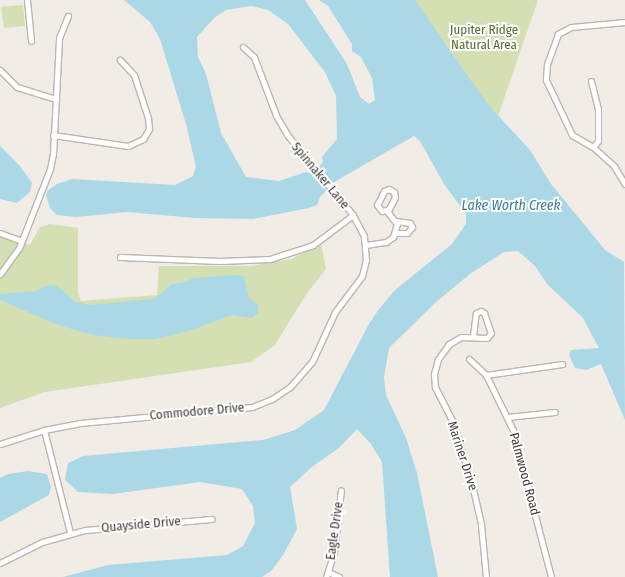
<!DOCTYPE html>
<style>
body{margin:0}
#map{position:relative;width:625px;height:577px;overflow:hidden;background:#f1ece6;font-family:"Fira Sans Condensed",sans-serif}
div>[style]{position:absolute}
.green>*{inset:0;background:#d4e0b4}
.water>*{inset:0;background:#aad8e6}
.roads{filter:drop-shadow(1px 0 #beb5ad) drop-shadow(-1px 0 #beb5ad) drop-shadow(0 1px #beb5ad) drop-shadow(0 -1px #beb5ad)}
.street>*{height:5px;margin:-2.5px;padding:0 2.5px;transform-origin:2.5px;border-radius:2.5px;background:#fff}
span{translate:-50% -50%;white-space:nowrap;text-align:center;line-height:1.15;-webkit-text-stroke:4px #fff;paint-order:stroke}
.park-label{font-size:13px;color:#526d31}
.street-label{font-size:13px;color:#433c36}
.water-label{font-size:14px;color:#397d93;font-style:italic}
</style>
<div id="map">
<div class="green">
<div style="clip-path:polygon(410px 0,538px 0,497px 119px)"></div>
<div style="clip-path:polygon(23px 5px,25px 26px,4px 28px,1px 7px)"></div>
<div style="clip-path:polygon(50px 224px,78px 228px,78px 293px,81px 301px,157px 295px,159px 266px,251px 266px,291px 259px,321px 244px,326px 269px,307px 293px,275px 345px,251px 362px,45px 392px,0 408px,0 237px,30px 245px,40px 227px)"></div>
</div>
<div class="water">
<div style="clip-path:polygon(evenodd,124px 0,305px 0,347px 64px,360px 97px,369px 104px,375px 100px,372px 78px,361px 57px,352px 51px,352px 44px,328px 6px,319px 0,415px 0,471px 81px,493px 110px,530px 150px,551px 184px,605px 250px,624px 262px,625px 420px,601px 364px,586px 370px,575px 368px,569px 355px,571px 350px,599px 348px,583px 318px,547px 284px,535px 266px,518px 251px,504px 252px,470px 274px,436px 302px,389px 348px,384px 377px,386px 395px,406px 438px,417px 473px,438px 577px,390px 577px,382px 462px,371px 444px,357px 429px,339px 448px,313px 466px,290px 487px,297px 529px,283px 555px,271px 571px,262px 577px,63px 577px,108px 565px,227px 555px,243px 546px,255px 523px,253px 506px,242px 489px,200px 482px,113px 494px,78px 492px,65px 480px,68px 463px,83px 456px,263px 440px,295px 430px,324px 410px,369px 324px,379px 309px,395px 290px,452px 244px,466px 224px,466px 214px,444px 184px,420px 141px,414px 136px,336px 181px,320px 197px,317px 205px,309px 208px,253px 219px,195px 218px,127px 212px,76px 217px,57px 215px,50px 208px,46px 195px,48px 190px,57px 184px,72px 179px,175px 185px,193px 176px,196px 167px,186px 124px,160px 39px,150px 22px,124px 0,252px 6px,268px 10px,288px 24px,325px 72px,336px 96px,337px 139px,322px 157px,323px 162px,313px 174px,306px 172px,279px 181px,246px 177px,221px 133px,206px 74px,198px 57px,197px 37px,214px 18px,226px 10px,252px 6px)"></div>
<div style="clip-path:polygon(0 146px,20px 166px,32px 183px,30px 192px,17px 203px,0 199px)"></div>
<div style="clip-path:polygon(235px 275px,244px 276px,249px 298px,258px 305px,258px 313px,251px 318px,232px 315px,192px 330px,155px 339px,129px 339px,93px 335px,58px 325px,0 300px,0 294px,36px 291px,48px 285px,57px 286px,76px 302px,92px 305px,154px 299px,172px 284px,185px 282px,193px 278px)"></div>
<div style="clip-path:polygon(28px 471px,47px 474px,51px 487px,49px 495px,0 522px,0 478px,8px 474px)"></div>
</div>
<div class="roads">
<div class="street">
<div style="left:27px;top:0;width:41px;rotate:84.4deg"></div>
<div style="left:625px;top:22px;width:54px;rotate:174.7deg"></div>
<div style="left:571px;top:27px;width:15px;rotate:152deg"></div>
<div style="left:558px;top:34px;width:32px;rotate:110deg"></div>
<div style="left:547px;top:64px;width:16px;rotate:94deg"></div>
<div style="left:546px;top:80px;width:61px;rotate:64.7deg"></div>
<div style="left:572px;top:135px;width:24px;rotate:30deg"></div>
<div style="left:593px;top:147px;width:28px;rotate:42deg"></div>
<div style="left:614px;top:166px;width:21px;rotate:59deg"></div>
<div style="left:0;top:70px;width:24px;rotate:45deg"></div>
<div style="left:17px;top:87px;width:41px;rotate:17.1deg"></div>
<div style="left:591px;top:81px;width:29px;rotate:76deg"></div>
<div style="left:598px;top:109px;width:32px;rotate:90deg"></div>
<div style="left:598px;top:141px;width:8px;rotate:130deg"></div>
<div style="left:53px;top:135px;width:76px;rotate:8.3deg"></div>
<div style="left:128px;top:146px;width:17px;rotate:-25deg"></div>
<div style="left:143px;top:139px;width:12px;rotate:-59deg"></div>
<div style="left:149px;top:129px;width:11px;rotate:-95deg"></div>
<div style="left:148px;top:118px;width:45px;rotate:-108deg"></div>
<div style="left:134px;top:75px;width:21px;rotate:-133deg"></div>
<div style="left:389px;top:189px;width:6px;rotate:31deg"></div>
<div style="left:394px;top:192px;width:5px;rotate:79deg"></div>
<div style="left:395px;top:197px;width:13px;rotate:117deg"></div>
<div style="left:389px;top:209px;width:7px;rotate:164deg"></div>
<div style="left:382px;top:211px;width:8px;rotate:-130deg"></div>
<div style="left:377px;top:205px;width:16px;rotate:-63deg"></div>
<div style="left:384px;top:191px;width:5px;rotate:-22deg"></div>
<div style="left:0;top:233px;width:23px;rotate:20deg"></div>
<div style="left:395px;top:233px;width:12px"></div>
<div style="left:407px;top:233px;width:8px;rotate:-50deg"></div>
<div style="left:412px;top:227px;width:4px;rotate:-117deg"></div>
<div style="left:410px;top:223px;width:14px;rotate:-172deg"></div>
<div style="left:366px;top:245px;width:20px;rotate:-9deg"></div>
<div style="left:386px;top:242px;width:9px;rotate:-36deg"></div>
<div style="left:393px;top:237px;width:14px;rotate:-73deg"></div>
<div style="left:397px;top:224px;width:16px;rotate:-128deg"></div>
<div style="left:120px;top:257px;width:100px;rotate:2.3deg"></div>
<div style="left:220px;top:261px;width:50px;rotate:-2.3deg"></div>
<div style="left:270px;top:259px;width:45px;rotate:-18deg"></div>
<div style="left:313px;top:245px;width:50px;rotate:-36.9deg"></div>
<div style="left:0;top:274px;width:32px;rotate:-54deg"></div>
<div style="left:19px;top:248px;width:85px;rotate:-68.6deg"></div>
<div style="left:50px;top:169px;width:15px;rotate:-79deg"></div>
<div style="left:53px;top:154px;width:116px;rotate:-87deg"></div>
<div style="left:59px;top:38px;width:24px;rotate:-68deg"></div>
<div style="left:473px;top:336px;width:23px;rotate:-83deg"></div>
<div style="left:476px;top:313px;width:5px;rotate:-22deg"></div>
<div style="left:481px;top:311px;width:4px;rotate:34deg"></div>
<div style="left:484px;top:313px;width:21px;rotate:71deg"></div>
<div style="left:491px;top:333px;width:6px;rotate:129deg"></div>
<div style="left:487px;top:338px;width:26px;rotate:-178deg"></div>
<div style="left:461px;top:337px;width:14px;rotate:150deg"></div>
<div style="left:449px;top:344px;width:19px;rotate:126deg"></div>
<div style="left:438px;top:359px;width:16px;rotate:105deg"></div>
<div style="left:434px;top:374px;width:13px;rotate:86deg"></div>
<div style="left:435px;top:387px;width:39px;rotate:63deg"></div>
<div style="left:453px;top:422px;width:70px;rotate:73.4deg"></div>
<div style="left:473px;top:489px;width:37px;rotate:77deg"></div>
<div style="left:481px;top:525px;width:52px;rotate:84.5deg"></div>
<div style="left:469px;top:359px;width:23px;rotate:43deg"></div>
<div style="left:486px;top:375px;width:61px;rotate:63.9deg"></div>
<div style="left:513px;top:430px;width:152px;rotate:75.5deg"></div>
<div style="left:486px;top:375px;width:77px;rotate:-8.2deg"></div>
<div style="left:507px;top:417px;width:48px;rotate:-5.9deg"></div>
<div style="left:44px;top:430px;width:106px;rotate:75.8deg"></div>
<div style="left:0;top:444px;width:46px;rotate:-17.7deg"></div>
<div style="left:44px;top:430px;width:37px;rotate:-11deg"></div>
<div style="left:80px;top:423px;width:173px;rotate:-5.3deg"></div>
<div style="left:252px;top:407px;width:22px;rotate:-22deg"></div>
<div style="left:272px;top:399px;width:22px;rotate:-34deg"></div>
<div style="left:290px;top:387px;width:33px;rotate:-49deg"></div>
<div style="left:312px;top:362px;width:55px;rotate:-65.3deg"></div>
<div style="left:335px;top:312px;width:45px;rotate:-53.1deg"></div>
<div style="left:362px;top:276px;width:16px;rotate:-76deg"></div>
<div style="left:366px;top:260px;width:24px;rotate:-95deg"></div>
<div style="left:364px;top:236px;width:24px;rotate:-118deg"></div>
<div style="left:353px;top:215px;width:102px;rotate:-129.4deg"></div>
<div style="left:288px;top:136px;width:24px;rotate:-120deg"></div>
<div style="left:276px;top:115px;width:62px;rotate:-110.8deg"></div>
<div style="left:254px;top:57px;width:15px;rotate:-138deg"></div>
<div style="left:0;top:563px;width:47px;rotate:-26.6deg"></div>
<div style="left:42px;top:542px;width:45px;rotate:-15.6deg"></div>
<div style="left:85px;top:530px;width:127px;rotate:-5deg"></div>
<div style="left:328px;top:572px;width:12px;rotate:24deg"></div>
<div style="left:326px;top:577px;width:26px;rotate:-72deg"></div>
<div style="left:334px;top:552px;width:62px;rotate:-83.6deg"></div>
</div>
</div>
<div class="park-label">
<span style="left:484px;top:38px">Jupiter Ridge<br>Natural Area</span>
</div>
<div class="street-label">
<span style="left:320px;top:176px;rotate:50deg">Spinnaker Lane</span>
<span style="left:197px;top:412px;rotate:-5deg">Commodore Drive</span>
<span style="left:462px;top:456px;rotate:72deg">Mariner Drive</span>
<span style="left:524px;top:474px;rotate:75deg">Palmwood Road</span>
<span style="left:141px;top:525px;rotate:-5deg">Quayside Drive</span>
<span style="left:335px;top:531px;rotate:-82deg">Eagle Drive</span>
</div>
<div class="water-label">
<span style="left:511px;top:206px">Lake Worth Creek</span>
</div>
</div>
